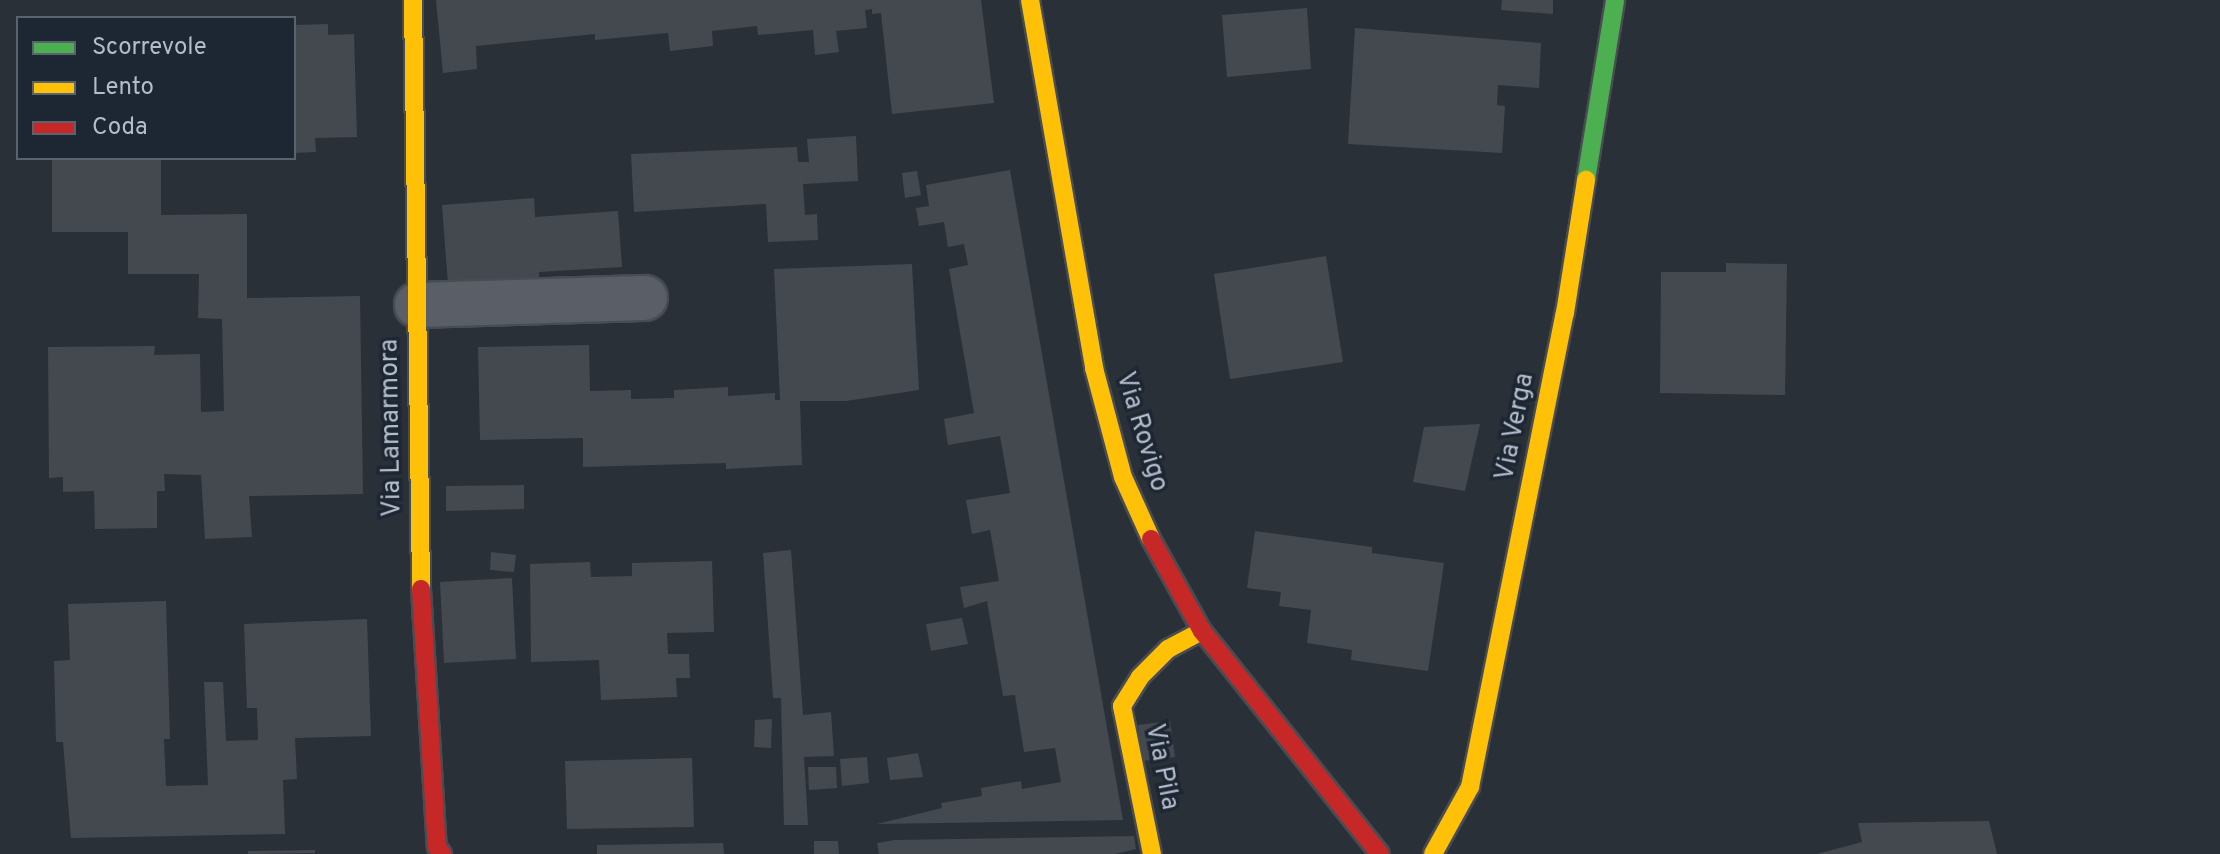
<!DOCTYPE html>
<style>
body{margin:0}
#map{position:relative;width:2220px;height:854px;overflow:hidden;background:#2a3038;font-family:Overpass,sans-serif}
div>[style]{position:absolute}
.building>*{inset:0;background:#444950}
.roads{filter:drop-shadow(2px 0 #484c53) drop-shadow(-2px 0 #484c53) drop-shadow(0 2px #484c53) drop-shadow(0 -2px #484c53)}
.street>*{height:44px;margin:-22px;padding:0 22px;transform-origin:22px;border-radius:22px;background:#5a5e66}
.fast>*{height:18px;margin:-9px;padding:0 9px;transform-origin:9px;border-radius:9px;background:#4caf50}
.slow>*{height:18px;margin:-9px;padding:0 9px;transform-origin:9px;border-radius:9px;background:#ffc107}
.jam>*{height:18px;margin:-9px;padding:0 9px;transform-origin:9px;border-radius:9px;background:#c62828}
span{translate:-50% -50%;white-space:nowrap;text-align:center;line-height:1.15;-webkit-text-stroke:7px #1d2633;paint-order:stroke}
.street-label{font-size:26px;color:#b4bcc9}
.legend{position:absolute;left:16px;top:16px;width:280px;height:144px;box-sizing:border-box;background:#1d2633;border:2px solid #59626f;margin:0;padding:10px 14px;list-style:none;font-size:24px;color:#b4bcc9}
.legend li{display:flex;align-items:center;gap:16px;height:40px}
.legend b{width:40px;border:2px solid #59626f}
</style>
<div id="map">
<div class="building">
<div style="clip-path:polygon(436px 0,981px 0,994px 103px,892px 114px,881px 13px,872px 14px,872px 9px,865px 10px,867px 28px,836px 31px,839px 52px,815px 55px,813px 30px,758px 35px,757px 26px,712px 31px,713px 46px,670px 51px,668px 33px,595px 40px,595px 34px,476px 46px,477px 69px,443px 73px)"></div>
<div style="clip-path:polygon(1502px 0,1553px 0,1553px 14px,1501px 10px)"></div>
<div style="clip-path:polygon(1307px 8px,1311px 69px,1227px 77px,1222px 15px)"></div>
<div style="clip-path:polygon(328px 24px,328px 35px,354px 34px,357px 137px,315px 138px,316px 152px,294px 153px,294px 25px)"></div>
<div style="clip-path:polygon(1355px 28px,1541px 43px,1539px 88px,1498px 85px,1497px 105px,1505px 106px,1502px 153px,1348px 144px)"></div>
<div style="clip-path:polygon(856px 136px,858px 181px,803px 184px,805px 215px,817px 214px,818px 240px,768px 242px,766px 204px,634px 212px,631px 154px,797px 147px,798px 162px,809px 162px,807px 139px)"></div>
<div style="clip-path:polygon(52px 158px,161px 158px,161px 215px,247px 214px,247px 298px,360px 296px,363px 494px,249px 496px,252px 537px,205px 539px,201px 475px,164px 474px,165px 491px,157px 491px,157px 528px,95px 529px,94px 491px,63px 492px,63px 477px,49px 478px,48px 347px,155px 346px,154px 355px,200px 354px,201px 412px,224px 411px,222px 319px,198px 318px,199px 274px,128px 274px,128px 232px,52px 232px)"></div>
<div style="clip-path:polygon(1010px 170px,1123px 820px,877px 824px,942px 808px,941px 803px,982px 796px,981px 788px,1021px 781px,1022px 789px,1061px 782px,1055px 748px,1024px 752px,1015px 695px,1003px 696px,987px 601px,964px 608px,960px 587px,999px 581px,990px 530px,972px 534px,966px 500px,1010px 493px,1000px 436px,948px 445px,944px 419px,974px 413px,949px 269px,968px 265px,964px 244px,948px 247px,944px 222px,919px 226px,916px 208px,929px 206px,926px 185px)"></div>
<div style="clip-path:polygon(917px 171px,921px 195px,905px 198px,902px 173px)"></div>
<div style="clip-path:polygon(534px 198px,535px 217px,618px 211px,622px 267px,539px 272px,539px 278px,448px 285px,442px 205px)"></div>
<div style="clip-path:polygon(1326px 256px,1343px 362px,1230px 379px,1214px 274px)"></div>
<div style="clip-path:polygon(1726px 263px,1787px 264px,1785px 395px,1660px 393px,1661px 272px,1726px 272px)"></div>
<div style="clip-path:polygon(912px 264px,919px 390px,846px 401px,800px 401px,802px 465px,726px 469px,726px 463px,583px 467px,583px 438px,480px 440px,478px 347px,589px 345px,590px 391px,631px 390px,631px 399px,674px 398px,674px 390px,728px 387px,728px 396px,775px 393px,775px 400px,780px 400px,774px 269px)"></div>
<div style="clip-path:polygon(1480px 424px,1465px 491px,1413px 482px,1424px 427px)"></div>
<div style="clip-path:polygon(524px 485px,524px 509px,446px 511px,446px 486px)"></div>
<div style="clip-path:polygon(1255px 531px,1372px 547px,1372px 553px,1444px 563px,1428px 671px,1351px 660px,1352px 650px,1307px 643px,1311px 610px,1279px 606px,1281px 592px,1247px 588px)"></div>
<div style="clip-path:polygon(791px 550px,803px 715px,831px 712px,834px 756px,804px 757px,808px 825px,784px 825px,781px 698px,773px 698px,763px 553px)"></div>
<div style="clip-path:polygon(491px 552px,516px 555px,514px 572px,490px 570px)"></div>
<div style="clip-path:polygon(712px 561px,714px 632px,667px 633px,668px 654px,689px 654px,690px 678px,676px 678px,677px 697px,601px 700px,599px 660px,531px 662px,530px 564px,590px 562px,591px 577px,632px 576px,632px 563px)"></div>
<div style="clip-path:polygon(512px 578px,516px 659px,444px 663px,440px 582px)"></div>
<div style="clip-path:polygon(166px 601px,170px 739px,164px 739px,166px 786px,208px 785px,204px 682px,223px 682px,226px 741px,258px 740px,257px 708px,247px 708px,244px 624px,367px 619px,371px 736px,295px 738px,297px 779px,283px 780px,285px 834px,71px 838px,63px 742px,56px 742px,54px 661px,70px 660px,68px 604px)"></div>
<div style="clip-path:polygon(962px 618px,968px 644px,931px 651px,926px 624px)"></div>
<div style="clip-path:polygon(772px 719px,771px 748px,754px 747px,755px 720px)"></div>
<div style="clip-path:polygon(1170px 721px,1175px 757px,1143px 761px,1138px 725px)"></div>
<div style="clip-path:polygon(918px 753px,923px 777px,890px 780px,887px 758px)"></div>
<div style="clip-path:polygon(867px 757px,869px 783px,842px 786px,840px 759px)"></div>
<div style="clip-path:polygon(692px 758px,694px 827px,567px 829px,565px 761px)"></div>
<div style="clip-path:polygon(808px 767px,836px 767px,837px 788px,809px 790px)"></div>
<div style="clip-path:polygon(1989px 821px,1997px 854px,1817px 854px,1862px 842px,1858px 823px)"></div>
<div style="clip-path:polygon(1134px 836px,1136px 849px,1115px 854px,879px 854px,877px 843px,895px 840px)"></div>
<div style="clip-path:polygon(814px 841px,838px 841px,839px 854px,814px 854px)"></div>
<div style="clip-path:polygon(723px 843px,724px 854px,597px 854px,597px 845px)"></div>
<div style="clip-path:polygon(315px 850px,315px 853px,248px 854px,248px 851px)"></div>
</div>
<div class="roads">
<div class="street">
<div style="left:417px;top:305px;width:228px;rotate:-1.8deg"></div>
</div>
<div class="fast">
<div style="left:1586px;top:180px;width:182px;rotate:-80.8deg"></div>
</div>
<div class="slow">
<div style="left:413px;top:0;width:589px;rotate:89.22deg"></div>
<div style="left:1030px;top:0;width:374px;rotate:80.1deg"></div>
<div style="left:1094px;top:368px;width:113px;rotate:75.1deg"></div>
<div style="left:1123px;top:477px;width:68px;rotate:65.7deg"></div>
<div style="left:1152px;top:854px;width:151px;rotate:-101.5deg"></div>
<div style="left:1122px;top:706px;width:34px;rotate:-58deg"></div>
<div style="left:1140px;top:677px;width:40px;rotate:-45deg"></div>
<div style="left:1168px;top:649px;width:38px;rotate:-28deg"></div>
<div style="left:1433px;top:854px;width:77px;rotate:-61.1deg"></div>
<div style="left:1470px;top:787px;width:483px;rotate:-78.7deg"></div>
<div style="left:1565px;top:313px;width:135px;rotate:-81deg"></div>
</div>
<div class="jam">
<div style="left:1151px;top:539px;width:105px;rotate:61deg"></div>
<div style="left:1202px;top:631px;width:285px;rotate:51.4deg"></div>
<div style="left:421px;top:589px;width:258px;rotate:86.5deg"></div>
<div style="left:437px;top:847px;width:9px;rotate:54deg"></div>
</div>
</div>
<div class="street-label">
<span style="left:1516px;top:427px;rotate:-79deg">Via Verga</span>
<span style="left:392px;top:428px;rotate:-91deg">Via Lamarmora</span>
<span style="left:1141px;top:432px;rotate:73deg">Via Rovigo</span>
<span style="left:1161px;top:767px;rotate:79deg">Via Pila</span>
</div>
<ul class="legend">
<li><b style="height:10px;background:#4caf50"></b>Scorrevole</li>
<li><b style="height:10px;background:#ffc107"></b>Lento</li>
<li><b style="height:10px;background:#c62828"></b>Coda</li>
</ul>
</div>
